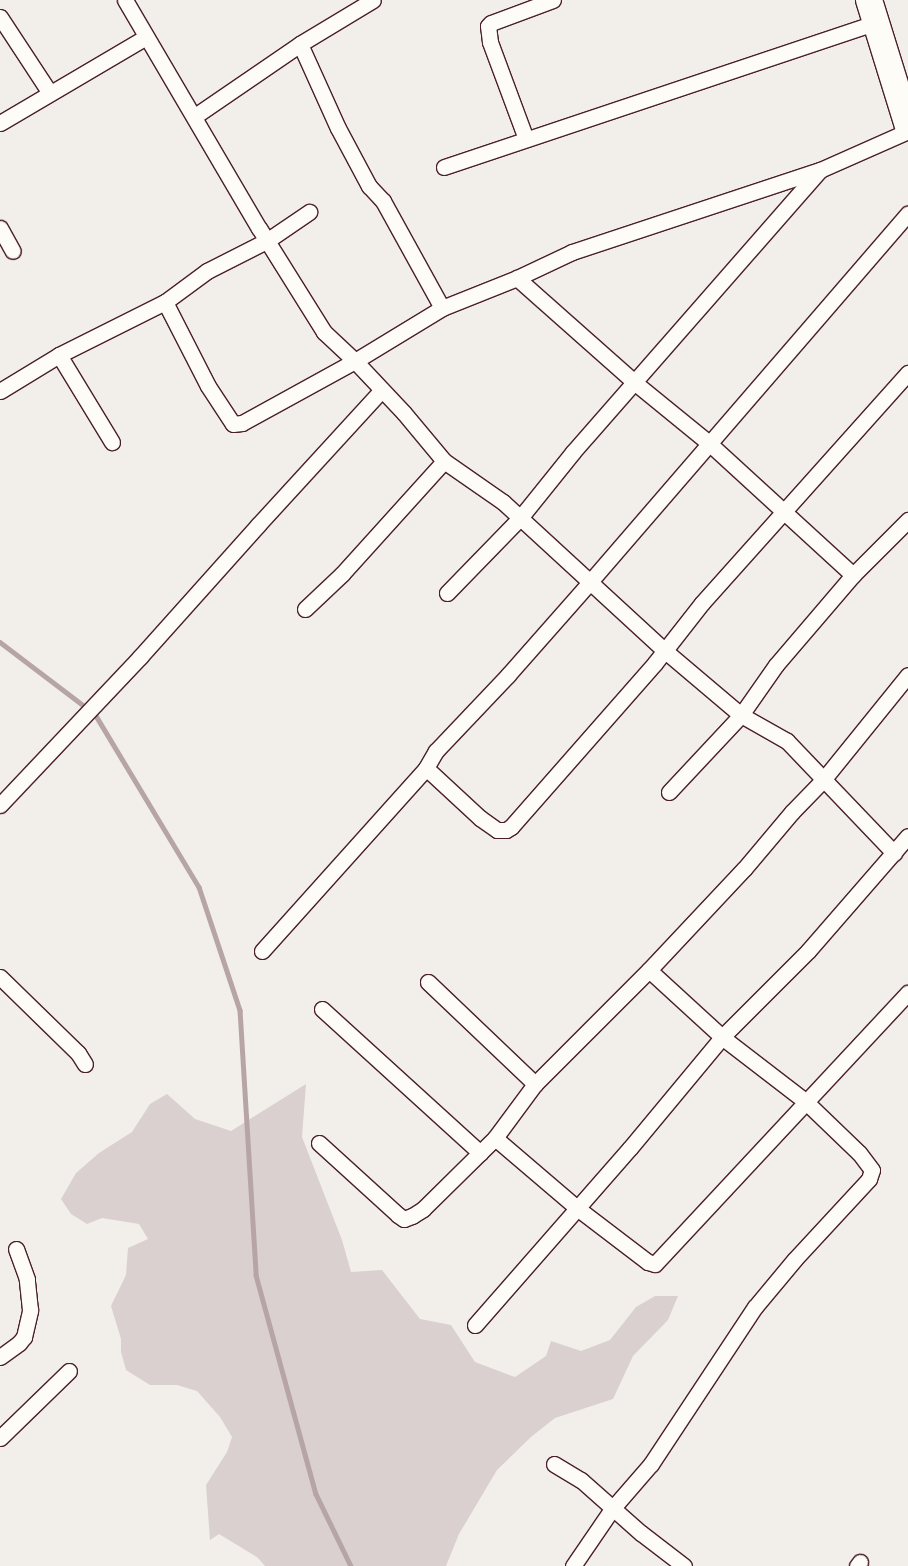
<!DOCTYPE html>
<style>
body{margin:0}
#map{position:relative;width:908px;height:1566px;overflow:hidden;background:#f2efeb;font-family:"Indie Flower",sans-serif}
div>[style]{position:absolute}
.green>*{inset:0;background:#d9d0cf}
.stream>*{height:4.5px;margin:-2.25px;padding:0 2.25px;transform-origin:2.25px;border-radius:2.25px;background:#b7a5a6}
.roads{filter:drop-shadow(1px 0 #4a1f2b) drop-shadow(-1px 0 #4a1f2b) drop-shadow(0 1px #4a1f2b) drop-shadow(0 -1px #4a1f2b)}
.minor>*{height:15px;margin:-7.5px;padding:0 7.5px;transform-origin:7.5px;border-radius:7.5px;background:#fdfcf7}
.trunk>*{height:26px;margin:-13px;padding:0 13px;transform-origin:13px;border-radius:13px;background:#fdfcf7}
span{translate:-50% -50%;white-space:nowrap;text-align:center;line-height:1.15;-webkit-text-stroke:4px #fdfcf7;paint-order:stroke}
</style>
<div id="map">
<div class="green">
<div style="clip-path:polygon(306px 1084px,302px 1137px,342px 1240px,351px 1272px,382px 1270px,420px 1319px,451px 1325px,475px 1362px,515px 1377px,546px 1356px,551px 1341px,581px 1351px,610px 1340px,636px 1307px,655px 1296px,678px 1296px,668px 1320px,633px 1356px,613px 1399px,555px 1418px,531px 1437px,497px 1470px,459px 1534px,446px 1566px,265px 1566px,257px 1557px,219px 1534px,210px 1540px,206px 1485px,227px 1452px,232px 1437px,220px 1417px,197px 1391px,177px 1385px,150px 1385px,126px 1370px,121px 1352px,121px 1339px,111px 1306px,126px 1275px,128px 1248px,148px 1239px,139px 1224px,102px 1218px,87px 1224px,71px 1214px,61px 1199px,76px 1173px,99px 1153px,132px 1132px,150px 1104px,167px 1094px,195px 1119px,231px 1131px)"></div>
</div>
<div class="stream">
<div style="left:0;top:642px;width:119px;rotate:37.2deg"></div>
<div style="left:95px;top:714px;width:202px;rotate:59deg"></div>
<div style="left:199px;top:887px;width:130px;rotate:71.6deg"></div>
<div style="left:240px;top:1010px;width:265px;rotate:86.5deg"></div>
<div style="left:256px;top:1275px;width:227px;rotate:74.7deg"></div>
<div style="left:316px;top:1494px;width:80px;rotate:64.1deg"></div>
</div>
<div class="roads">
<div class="minor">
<div style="left:125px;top:0;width:264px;rotate:59.6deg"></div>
<div style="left:259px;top:228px;width:123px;rotate:58deg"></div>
<div style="left:324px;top:332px;width:42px;rotate:43.1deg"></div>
<div style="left:355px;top:361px;width:71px;rotate:46.7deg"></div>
<div style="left:404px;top:413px;width:62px;rotate:50.2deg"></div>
<div style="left:444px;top:461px;width:72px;rotate:34.8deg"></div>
<div style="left:503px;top:502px;width:219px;rotate:42.6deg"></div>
<div style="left:664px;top:650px;width:101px;rotate:40.2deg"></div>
<div style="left:741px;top:715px;width:53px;rotate:29.5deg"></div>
<div style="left:787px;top:741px;width:155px;rotate:46.3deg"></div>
<div style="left:0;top:17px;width:91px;rotate:56.7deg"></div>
<div style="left:300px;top:44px;width:92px;rotate:65.7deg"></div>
<div style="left:338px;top:128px;width:66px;rotate:61.9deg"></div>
<div style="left:369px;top:186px;width:21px;rotate:47deg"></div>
<div style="left:383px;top:201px;width:122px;rotate:61.1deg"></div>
<div style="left:195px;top:116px;width:127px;rotate:-34.4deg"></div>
<div style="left:300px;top:44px;width:85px;rotate:-31.1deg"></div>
<div style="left:0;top:123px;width:169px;rotate:-30.5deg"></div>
<div style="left:526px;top:139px;width:103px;rotate:-110.4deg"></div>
<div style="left:490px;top:42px;width:16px;rotate:-97deg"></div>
<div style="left:488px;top:26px;width:4px;rotate:-45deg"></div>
<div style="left:491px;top:23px;width:66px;rotate:-20.4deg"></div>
<div style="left:444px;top:167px;width:457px;rotate:-18.5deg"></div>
<div style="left:0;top:228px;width:26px;rotate:61deg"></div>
<div style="left:517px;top:278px;width:157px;rotate:41.6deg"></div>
<div style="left:634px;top:382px;width:98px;rotate:39.2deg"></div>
<div style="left:710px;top:444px;width:194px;rotate:42.5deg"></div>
<div style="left:165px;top:302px;width:94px;rotate:62.9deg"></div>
<div style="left:208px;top:386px;width:45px;rotate:56.7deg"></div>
<div style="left:233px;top:424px;width:9px;rotate:-6deg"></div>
<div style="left:242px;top:423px;width:129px;rotate:-28.8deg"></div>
<div style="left:355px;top:361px;width:102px;rotate:-31.3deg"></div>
<div style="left:442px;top:308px;width:81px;rotate:-21.8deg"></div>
<div style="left:517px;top:278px;width:61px;rotate:-25.3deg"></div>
<div style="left:572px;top:252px;width:261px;rotate:-18.3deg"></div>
<div style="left:820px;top:170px;width:96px;rotate:-23.9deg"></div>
<div style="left:59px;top:355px;width:102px;rotate:58.7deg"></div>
<div style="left:0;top:391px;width:69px;rotate:-31.4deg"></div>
<div style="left:59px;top:355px;width:119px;rotate:-26.6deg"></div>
<div style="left:165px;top:302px;width:52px;rotate:-36.4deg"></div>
<div style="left:207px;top:271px;width:68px;rotate:-26.9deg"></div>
<div style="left:268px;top:240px;width:50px;rotate:-34.3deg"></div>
<div style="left:447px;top:593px;width:105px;rotate:-45.8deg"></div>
<div style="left:520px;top:518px;width:85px;rotate:-51.2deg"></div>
<div style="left:573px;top:452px;width:373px;rotate:-48.8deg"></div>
<div style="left:305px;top:609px;width:51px;rotate:-43.4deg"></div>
<div style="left:342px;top:574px;width:152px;rotate:-47.9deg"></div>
<div style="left:426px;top:768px;width:74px;rotate:42.8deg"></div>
<div style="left:480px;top:818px;width:21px;rotate:35deg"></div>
<div style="left:497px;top:830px;width:9px"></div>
<div style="left:506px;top:830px;width:6px;rotate:-31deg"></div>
<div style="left:511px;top:827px;width:218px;rotate:-48.7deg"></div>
<div style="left:655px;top:663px;width:76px;rotate:-51.9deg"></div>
<div style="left:702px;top:603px;width:309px;rotate:-48.2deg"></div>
<div style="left:669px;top:792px;width:105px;rotate:-46.9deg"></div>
<div style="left:741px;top:715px;width:61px;rotate:-55deg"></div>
<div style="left:776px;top:665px;width:118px;rotate:-49.5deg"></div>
<div style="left:853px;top:575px;width:78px;rotate:-45deg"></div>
<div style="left:0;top:805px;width:204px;rotate:-46.6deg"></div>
<div style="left:140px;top:657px;width:177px;rotate:-48.2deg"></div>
<div style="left:258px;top:525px;width:182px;rotate:-47.5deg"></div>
<div style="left:262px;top:951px;width:246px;rotate:-48.1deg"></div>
<div style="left:426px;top:768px;width:20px;rotate:-60deg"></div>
<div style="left:436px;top:751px;width:105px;rotate:-46.5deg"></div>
<div style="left:508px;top:675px;width:123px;rotate:-48.6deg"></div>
<div style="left:589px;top:583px;width:488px;rotate:-49.2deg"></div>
<div style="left:0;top:977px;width:109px;rotate:44.3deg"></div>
<div style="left:78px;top:1053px;width:13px;rotate:58deg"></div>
<div style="left:428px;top:982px;width:148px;rotate:43.6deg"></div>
<div style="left:322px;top:1009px;width:214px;rotate:42.3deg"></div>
<div style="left:495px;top:1138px;width:108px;rotate:40.5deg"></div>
<div style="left:577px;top:1208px;width:89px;rotate:37.3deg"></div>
<div style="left:648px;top:1262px;width:7px;rotate:16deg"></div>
<div style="left:655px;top:1264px;width:371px;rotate:-47deg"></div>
<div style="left:319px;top:1143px;width:107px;rotate:42.3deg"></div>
<div style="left:398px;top:1215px;width:7px;rotate:34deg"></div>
<div style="left:404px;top:1219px;width:9px;rotate:-21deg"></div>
<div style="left:412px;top:1216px;width:13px;rotate:-32deg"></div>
<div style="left:423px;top:1209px;width:101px;rotate:-44.6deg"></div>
<div style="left:495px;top:1138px;width:67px;rotate:-53.5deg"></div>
<div style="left:535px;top:1084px;width:161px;rotate:-45deg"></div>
<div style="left:649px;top:970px;width:139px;rotate:-46.8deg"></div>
<div style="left:744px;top:869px;width:75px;rotate:-49.9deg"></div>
<div style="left:792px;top:812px;width:45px;rotate:-45.9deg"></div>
<div style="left:823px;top:780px;width:135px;rotate:-51deg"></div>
<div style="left:475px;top:1325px;width:235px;rotate:-48.8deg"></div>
<div style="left:630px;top:1148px;width:144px;rotate:-50.3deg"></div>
<div style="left:722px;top:1037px;width:122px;rotate:-45deg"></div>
<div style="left:808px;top:951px;width:152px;rotate:-49deg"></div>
<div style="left:0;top:1357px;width:24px;rotate:-36deg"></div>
<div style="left:19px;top:1343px;width:8px;rotate:-50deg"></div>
<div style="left:24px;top:1337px;width:28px;rotate:-77deg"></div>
<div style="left:30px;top:1310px;width:31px;rotate:-96deg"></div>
<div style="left:27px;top:1279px;width:32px;rotate:-110deg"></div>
<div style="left:0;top:1438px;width:96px;rotate:-44.2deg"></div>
<div style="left:554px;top:1464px;width:31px;rotate:31deg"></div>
<div style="left:581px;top:1480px;width:80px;rotate:41.5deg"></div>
<div style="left:641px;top:1533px;width:54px;rotate:37.5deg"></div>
<div style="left:573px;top:1566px;width:69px;rotate:-55.6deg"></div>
<div style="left:612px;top:1509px;width:60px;rotate:-49.1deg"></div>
<div style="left:651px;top:1464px;width:188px;rotate:-56.5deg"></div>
<div style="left:755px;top:1307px;width:62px;rotate:-50.2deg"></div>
<div style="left:795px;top:1259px;width:109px;rotate:-47.2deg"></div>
<div style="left:869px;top:1179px;width:9px;rotate:-72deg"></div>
<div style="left:872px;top:1170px;width:21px;rotate:-127deg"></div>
<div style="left:859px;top:1153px;width:75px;rotate:-136.1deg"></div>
<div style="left:805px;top:1101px;width:105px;rotate:-142.4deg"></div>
<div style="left:722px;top:1037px;width:99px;rotate:-137.5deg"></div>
<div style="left:857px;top:1566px;width:5px;rotate:-53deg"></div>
</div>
<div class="trunk">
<div style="left:869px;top:0;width:132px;rotate:72.8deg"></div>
</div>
</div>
</div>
